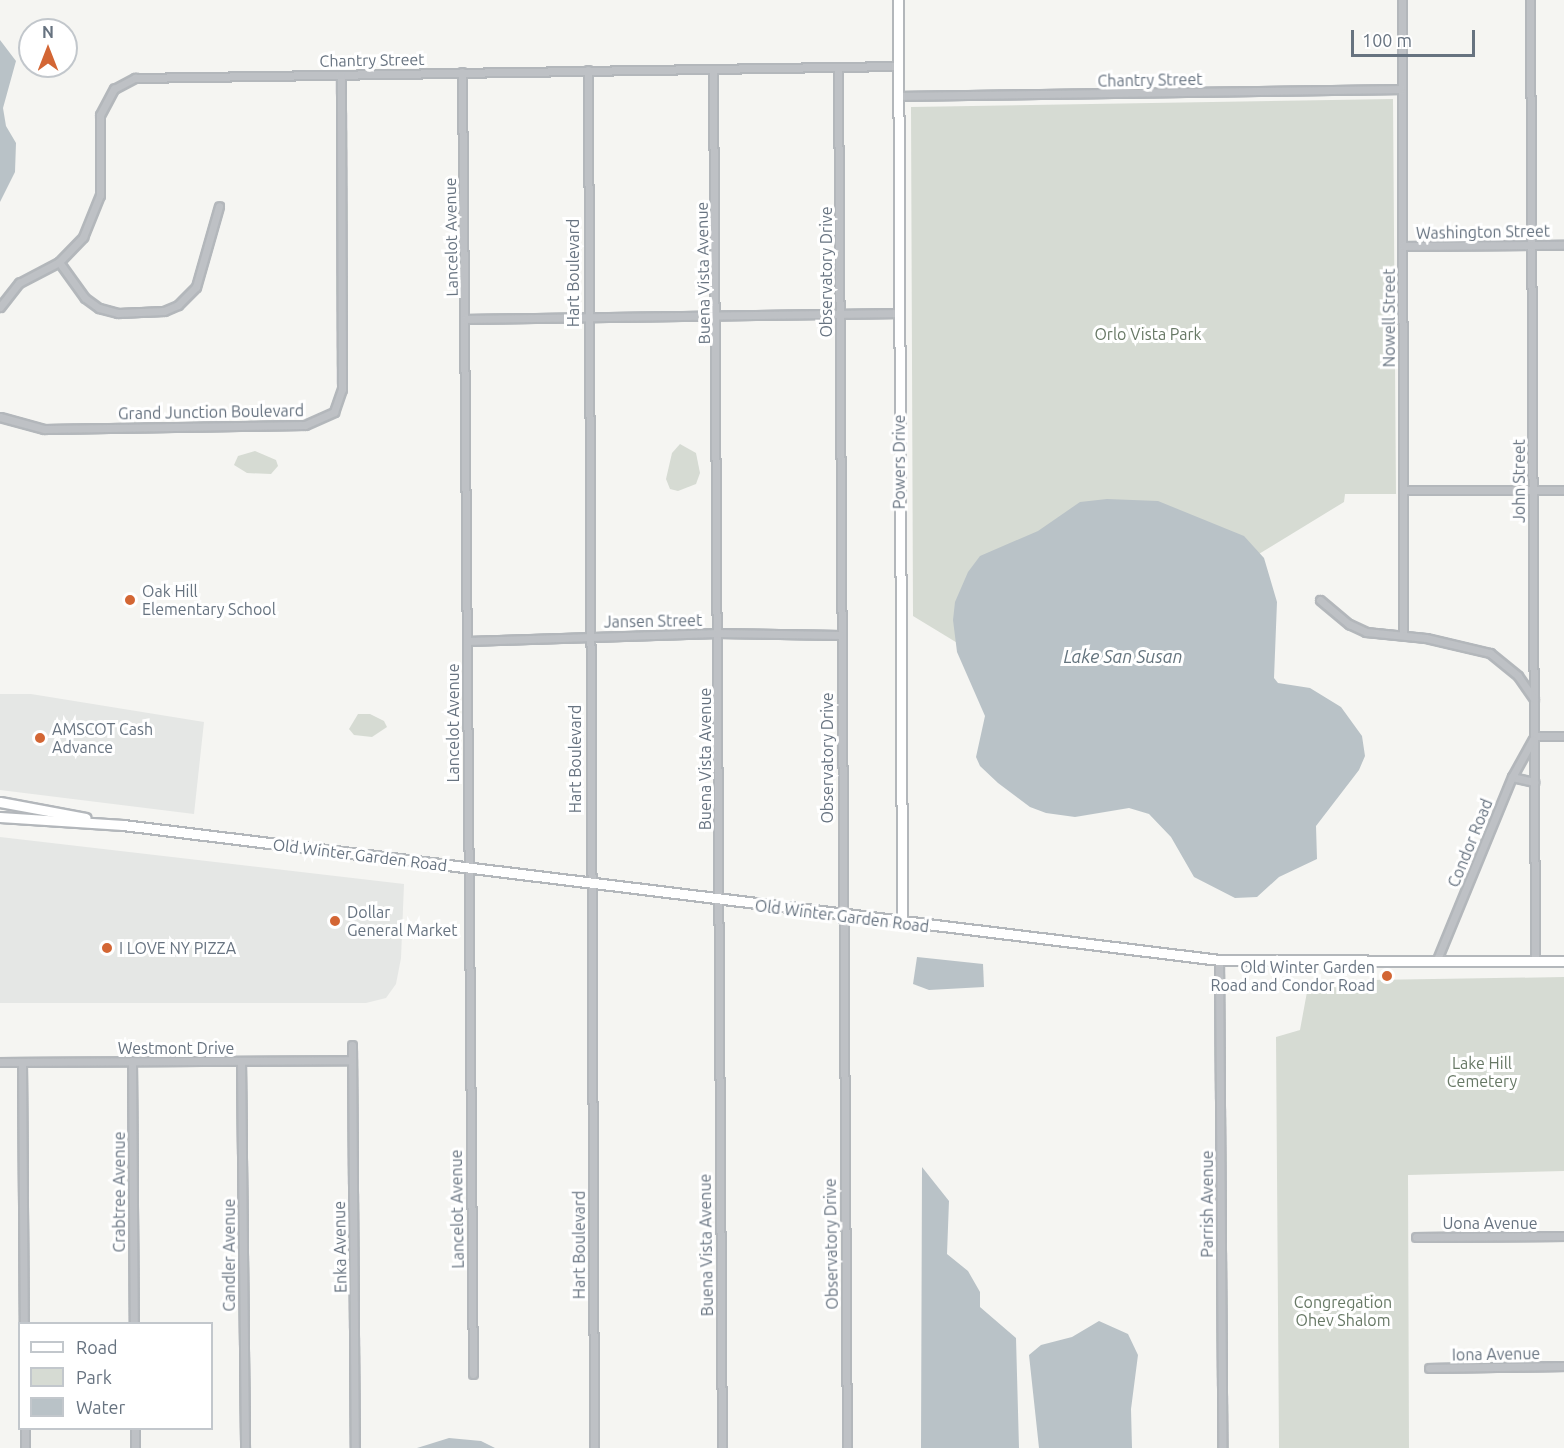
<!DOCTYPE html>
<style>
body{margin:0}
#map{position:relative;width:1564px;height:1448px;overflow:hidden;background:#f5f5f2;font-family:Ubuntu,sans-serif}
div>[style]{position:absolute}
.built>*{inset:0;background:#e5e7e5}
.green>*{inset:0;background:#d6dbd3}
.water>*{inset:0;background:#b9c2c7}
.roads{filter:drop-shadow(2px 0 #b3b7bb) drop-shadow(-2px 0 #b3b7bb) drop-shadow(0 2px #b3b7bb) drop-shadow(0 -2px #b3b7bb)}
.street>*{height:7px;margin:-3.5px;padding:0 3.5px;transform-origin:3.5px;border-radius:3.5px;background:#bec1c5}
.secondary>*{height:9px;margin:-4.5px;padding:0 4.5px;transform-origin:4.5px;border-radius:4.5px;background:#fff}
.dots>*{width:16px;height:16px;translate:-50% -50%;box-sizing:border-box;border:3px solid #fff;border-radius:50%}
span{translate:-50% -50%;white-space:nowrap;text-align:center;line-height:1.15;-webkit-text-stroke:6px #fff;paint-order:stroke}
.street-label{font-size:16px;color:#677380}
.park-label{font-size:16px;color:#677865}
.poi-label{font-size:16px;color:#677380}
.left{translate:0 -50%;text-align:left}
.right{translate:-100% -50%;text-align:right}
.water-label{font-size:18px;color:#63737d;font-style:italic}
.legend{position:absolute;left:18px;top:1322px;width:195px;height:108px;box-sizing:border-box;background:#fff;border:2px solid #c2c7cc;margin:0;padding:8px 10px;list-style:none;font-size:18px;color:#677380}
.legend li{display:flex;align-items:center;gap:12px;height:30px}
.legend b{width:30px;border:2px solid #c2c7cc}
.north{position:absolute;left:18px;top:18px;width:60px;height:60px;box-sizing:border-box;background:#fff;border:2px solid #c2c7cc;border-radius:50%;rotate:0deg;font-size:16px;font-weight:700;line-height:24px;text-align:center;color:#677380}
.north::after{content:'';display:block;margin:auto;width:21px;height:27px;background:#d36634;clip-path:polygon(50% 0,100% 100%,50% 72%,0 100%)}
.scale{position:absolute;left:1351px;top:30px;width:124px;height:27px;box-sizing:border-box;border:3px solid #677380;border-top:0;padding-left:8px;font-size:18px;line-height:21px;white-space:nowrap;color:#677380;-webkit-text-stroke:4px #fff;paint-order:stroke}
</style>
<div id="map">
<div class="built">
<div style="clip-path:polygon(0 694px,31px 694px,204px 722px,194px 814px,0 790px)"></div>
<div style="clip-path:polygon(0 837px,404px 884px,401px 958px,396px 984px,386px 998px,366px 1003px,0 1003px)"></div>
</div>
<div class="green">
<div style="clip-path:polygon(1393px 99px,1396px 494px,1345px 494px,1344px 502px,1203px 588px,987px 661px,913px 616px,911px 107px)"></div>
<div style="clip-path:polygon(680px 444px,696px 453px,700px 473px,696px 484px,678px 491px,670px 489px,666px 479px,672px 453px)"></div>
<div style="clip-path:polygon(255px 451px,276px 460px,278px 466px,271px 474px,247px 473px,234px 465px,238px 456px)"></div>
<div style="clip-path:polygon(358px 714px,370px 714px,384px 721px,387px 727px,372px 737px,354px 735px,349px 729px)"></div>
<div style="clip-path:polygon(1564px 977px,1564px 1171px,1408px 1175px,1409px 1448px,1279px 1448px,1276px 1037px,1300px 1030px,1309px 981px)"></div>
</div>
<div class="water">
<div style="clip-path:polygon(0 40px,16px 61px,3px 108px,6px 126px,16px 143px,15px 172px,0 202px)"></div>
<div style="clip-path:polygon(1107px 499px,1158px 501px,1244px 536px,1264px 558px,1277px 602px,1274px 678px,1278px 683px,1310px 688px,1341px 707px,1362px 736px,1365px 756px,1359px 770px,1316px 826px,1317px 859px,1279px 877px,1257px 897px,1235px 898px,1194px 877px,1171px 837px,1149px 814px,1129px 808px,1075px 817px,1046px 813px,1030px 807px,998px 783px,980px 766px,976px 757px,985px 716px,957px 652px,953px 620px,955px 602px,968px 572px,980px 556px,1038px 531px,1080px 502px)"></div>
<div style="clip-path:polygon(917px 957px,983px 964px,984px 987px,929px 990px,913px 984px)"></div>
<div style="clip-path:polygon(922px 1167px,949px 1201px,947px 1254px,968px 1271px,980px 1292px,980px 1307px,1016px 1338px,1019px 1448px,921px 1448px)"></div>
<div style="clip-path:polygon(1099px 1321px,1128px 1334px,1138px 1355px,1131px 1409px,1132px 1448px,1039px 1448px,1029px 1355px,1041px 1345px,1072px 1337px)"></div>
<div style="clip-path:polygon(449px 1438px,481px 1441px,495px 1448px,417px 1448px)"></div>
</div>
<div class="roads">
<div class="street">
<div style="left:1402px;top:0;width:635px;rotate:89.91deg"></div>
<div style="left:1530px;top:0;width:961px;rotate:89.7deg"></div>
<div style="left:838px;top:67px;width:1381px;rotate:89.63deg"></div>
<div style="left:713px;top:69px;width:1379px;rotate:89.63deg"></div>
<div style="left:588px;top:70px;width:1378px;rotate:89.75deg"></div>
<div style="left:462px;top:72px;width:1302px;rotate:89.52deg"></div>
<div style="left:898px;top:96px;width:503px;rotate:-0.8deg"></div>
<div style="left:1403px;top:246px;width:161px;rotate:-0.4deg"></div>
<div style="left:59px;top:262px;width:44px;rotate:54.2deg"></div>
<div style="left:85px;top:298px;width:17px;rotate:36deg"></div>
<div style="left:99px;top:308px;width:20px;rotate:15deg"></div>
<div style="left:118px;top:313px;width:46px;rotate:-2.5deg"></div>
<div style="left:164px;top:311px;width:15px;rotate:-23deg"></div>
<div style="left:178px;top:305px;width:25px;rotate:-45deg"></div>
<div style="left:196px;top:287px;width:84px;rotate:-74.1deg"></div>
<div style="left:0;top:307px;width:31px;rotate:-52deg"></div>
<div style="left:19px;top:283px;width:45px;rotate:-27.7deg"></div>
<div style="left:59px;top:262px;width:35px;rotate:-46deg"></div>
<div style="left:83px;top:237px;width:45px;rotate:-68deg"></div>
<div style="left:100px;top:195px;width:80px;rotate:-90deg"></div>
<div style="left:100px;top:115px;width:30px;rotate:-62deg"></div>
<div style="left:114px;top:89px;width:24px;rotate:-28deg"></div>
<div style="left:135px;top:78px;width:764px;rotate:-0.9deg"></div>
<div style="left:465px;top:319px;width:434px;rotate:-0.8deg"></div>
<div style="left:0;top:417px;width:46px;rotate:15.3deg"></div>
<div style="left:44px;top:429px;width:261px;rotate:-0.9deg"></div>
<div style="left:305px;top:425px;width:32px;rotate:-24deg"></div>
<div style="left:334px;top:412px;width:24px;rotate:-71deg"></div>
<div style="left:342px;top:389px;width:314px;rotate:-90.2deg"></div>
<div style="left:1403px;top:490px;width:161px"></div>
<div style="left:1320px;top:600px;width:38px;rotate:40deg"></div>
<div style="left:1349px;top:624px;width:19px;rotate:25deg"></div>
<div style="left:1366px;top:632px;width:60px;rotate:5.7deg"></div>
<div style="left:1426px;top:638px;width:66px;rotate:13.2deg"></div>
<div style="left:1490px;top:653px;width:36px;rotate:39deg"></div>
<div style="left:1518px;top:676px;width:28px;rotate:55deg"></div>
<div style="left:467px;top:641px;width:251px;rotate:-1.8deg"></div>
<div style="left:718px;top:633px;width:122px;rotate:0.9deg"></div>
<div style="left:1534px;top:736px;width:30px"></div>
<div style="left:1512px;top:777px;width:23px;rotate:13deg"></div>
<div style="left:1219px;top:960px;width:488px;rotate:89.6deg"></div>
<div style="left:1436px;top:962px;width:200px;rotate:-67.7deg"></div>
<div style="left:1512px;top:777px;width:43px;rotate:-61.1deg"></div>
<div style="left:352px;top:1045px;width:403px;rotate:89.6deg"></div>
<div style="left:132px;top:1061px;width:263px;rotate:89.6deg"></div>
<div style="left:241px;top:1061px;width:387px;rotate:89.4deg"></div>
<div style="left:0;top:1062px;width:352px;rotate:-0.3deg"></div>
<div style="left:22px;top:1062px;width:262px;rotate:89.6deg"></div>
<div style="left:1416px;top:1237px;width:148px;rotate:-0.4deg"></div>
<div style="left:1429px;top:1368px;width:135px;rotate:-0.8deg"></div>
<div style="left:25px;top:1428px;width:20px;rotate:90deg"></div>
<div style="left:135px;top:1428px;width:20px;rotate:90deg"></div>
</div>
<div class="secondary">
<div style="left:898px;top:0;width:924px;rotate:89.75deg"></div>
<div style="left:0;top:802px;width:87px;rotate:10.5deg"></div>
<div style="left:0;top:817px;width:123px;rotate:3.7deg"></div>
<div style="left:123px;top:825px;width:1104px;rotate:7.02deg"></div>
<div style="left:1219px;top:960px;width:345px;rotate:0.2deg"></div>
</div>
</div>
<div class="dots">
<div style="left:130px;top:600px;background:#d36634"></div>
<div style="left:40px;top:738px;background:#d36634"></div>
<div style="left:335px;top:921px;background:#d36634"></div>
<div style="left:107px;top:948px;background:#d36634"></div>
<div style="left:1387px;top:976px;background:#d36634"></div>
</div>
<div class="street-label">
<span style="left:372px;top:60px;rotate:-1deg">Chantry Street</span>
<span style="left:1150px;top:80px;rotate:-1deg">Chantry Street</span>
<span style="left:1483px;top:232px;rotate:-1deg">Washington Street</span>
<span style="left:451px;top:237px;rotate:-91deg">Lancelot Avenue</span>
<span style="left:826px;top:272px;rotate:-90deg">Observatory Drive</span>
<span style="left:573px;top:273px;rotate:-90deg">Hart Boulevard</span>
<span style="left:703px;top:273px;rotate:-91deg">Buena Vista Avenue</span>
<span style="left:1389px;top:318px;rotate:-90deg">Nowell Street</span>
<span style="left:211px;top:412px;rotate:-1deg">Grand Junction Boulevard</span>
<span style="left:899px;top:462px;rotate:-90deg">Powers Drive</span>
<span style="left:1519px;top:481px;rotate:-90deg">John Street</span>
<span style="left:653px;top:621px;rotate:-1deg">Jansen Street</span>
<span style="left:453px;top:723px;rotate:-90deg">Lancelot Avenue</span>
<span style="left:827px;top:758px;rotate:-90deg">Observatory Drive</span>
<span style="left:575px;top:759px;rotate:-90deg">Hart Boulevard</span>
<span style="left:705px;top:759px;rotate:-90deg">Buena Vista Avenue</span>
<span style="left:1470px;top:843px;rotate:-68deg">Condor Road</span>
<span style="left:360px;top:855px;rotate:7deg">Old Winter Garden Road</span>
<span style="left:842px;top:916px;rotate:7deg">Old Winter Garden Road</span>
<span style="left:176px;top:1048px">Westmont Drive</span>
<span style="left:119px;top:1192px;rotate:-90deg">Crabtree Avenue</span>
<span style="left:1207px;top:1204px;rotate:-90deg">Parrish Avenue</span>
<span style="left:457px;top:1209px;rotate:-91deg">Lancelot Avenue</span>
<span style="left:1490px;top:1223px">Uona Avenue</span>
<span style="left:831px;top:1244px;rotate:-91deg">Observatory Drive</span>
<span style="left:579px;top:1245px;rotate:-90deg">Hart Boulevard</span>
<span style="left:706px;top:1245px;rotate:-91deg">Buena Vista Avenue</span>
<span style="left:340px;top:1247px;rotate:-91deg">Enka Avenue</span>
<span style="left:229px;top:1255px;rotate:-90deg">Candler Avenue</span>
<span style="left:1496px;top:1354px;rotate:-1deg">Iona Avenue</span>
</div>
<div class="park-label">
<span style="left:1148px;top:334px">Orlo Vista Park</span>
<span style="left:1482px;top:1072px">Lake Hill<br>Cemetery</span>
<span style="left:1343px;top:1311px">Congregation<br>Ohev Shalom</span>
</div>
<div class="poi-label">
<span class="left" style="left:142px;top:600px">Oak Hill<br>Elementary School</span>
<span class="left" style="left:52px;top:738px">AMSCOT Cash<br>Advance</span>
<span class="left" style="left:347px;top:921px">Dollar<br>General Market</span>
<span class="left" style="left:119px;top:948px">I LOVE NY PIZZA</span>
<span class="right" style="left:1375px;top:976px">Old Winter Garden<br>Road and Condor Road</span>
</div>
<div class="water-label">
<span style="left:1123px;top:656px">Lake San Susan</span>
</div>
<ul class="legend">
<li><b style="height:8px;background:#fff"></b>Road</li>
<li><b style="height:16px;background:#d6dbd3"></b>Park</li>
<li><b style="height:16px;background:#b9c2c7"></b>Water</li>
</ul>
<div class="north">N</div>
<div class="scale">100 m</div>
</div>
